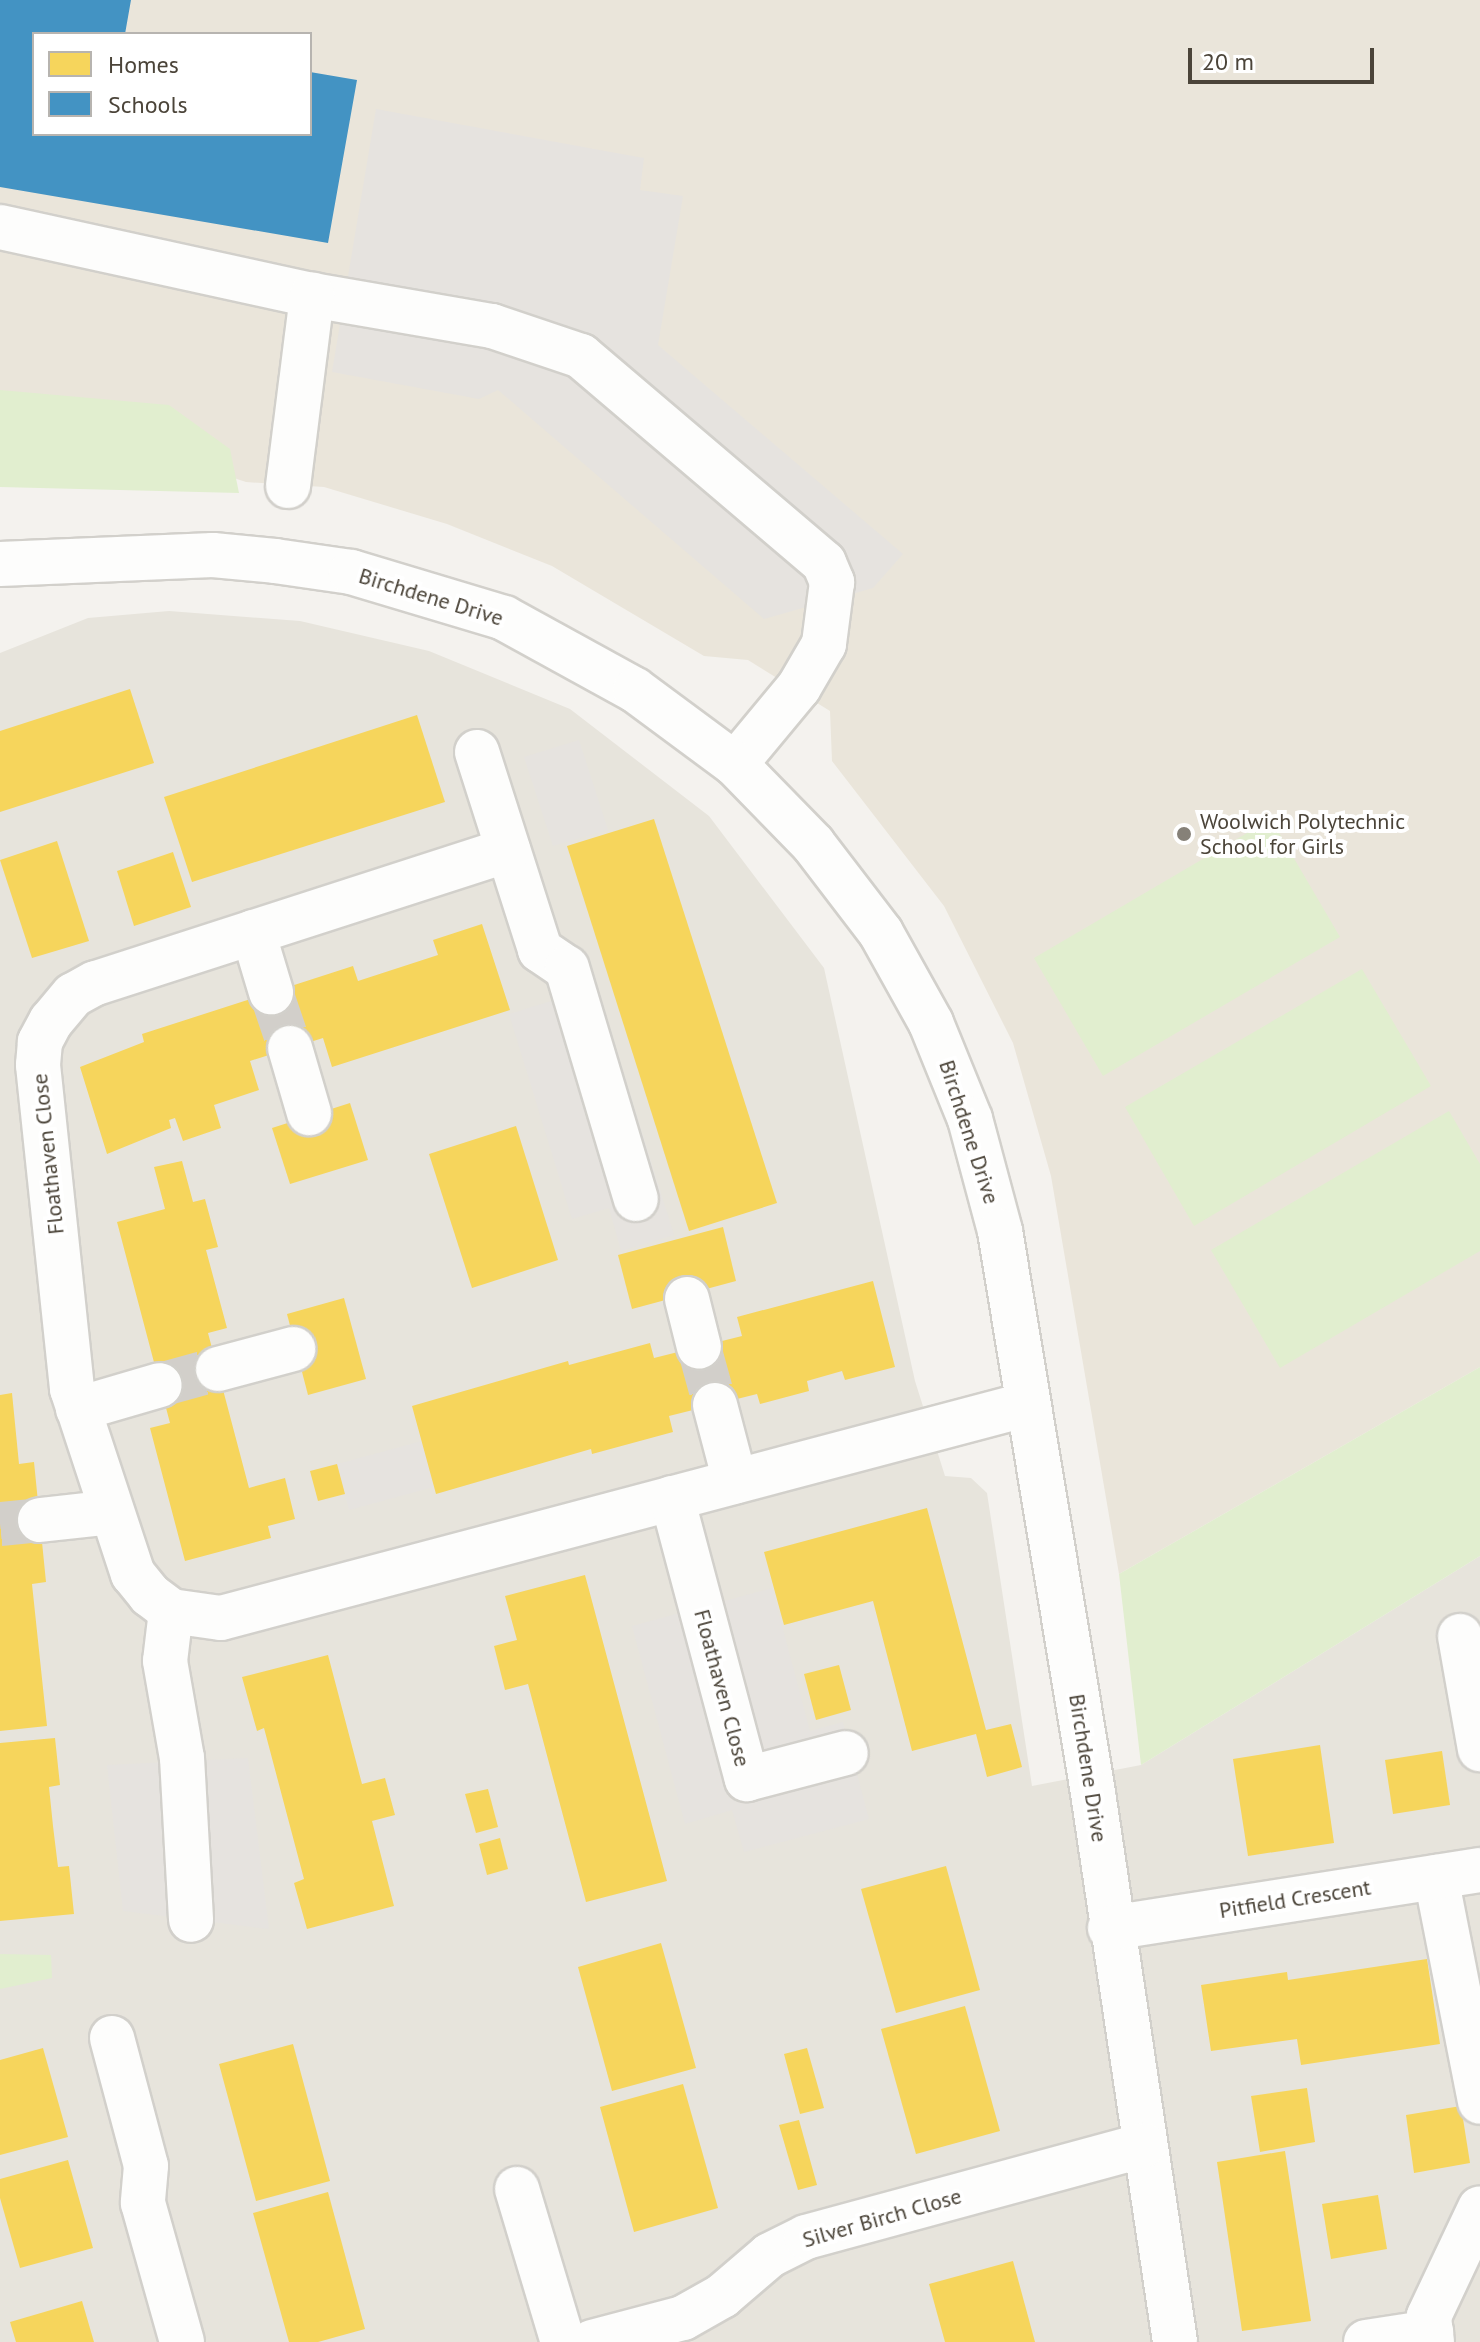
<!DOCTYPE html>
<style>
body{margin:0}
#map{position:relative;width:1480px;height:2342px;overflow:hidden;background:#f4f2ee;font-family:"PT Sans",sans-serif}
div>[style]{position:absolute}
.residential>*{inset:0;background:#e7e4dc}
.education>*{inset:0;background:#eae5da}
.green>*{inset:0;background:#e1eecf}
.parking>*{inset:0;background:#e6e3df}
.homes>*{inset:0;background:#f6d55c}
.schools>*{inset:0;background:#4393c3}
.minor-tunnel>*{height:44px;margin-top:-22px;transform-origin:0;background:repeating-linear-gradient(90deg,#d2cfca 0 44px,transparent 0 66px)}
.roads{filter:drop-shadow(2px 0 #d2d0cb) drop-shadow(-2px 0 #d2d0cb) drop-shadow(0 2px #d2d0cb) drop-shadow(0 -2px #d2d0cb)}
.minor>*{height:44px;margin:-22px;padding:0 22px;transform-origin:22px;border-radius:22px;background:#fdfdfc}
.dots>*{width:22px;height:22px;translate:-50% -50%;box-sizing:border-box;border:4px solid #fff;border-radius:50%}
span{translate:-50% -50%;white-space:nowrap;text-align:center;line-height:1.15;-webkit-text-stroke:8px #fff;paint-order:stroke}
.street-label{font-size:22px;color:#4b4439}
.poi-label{font-size:22px;color:#4b4439}
.left{translate:0 -50%;text-align:left}
.legend{position:absolute;left:32px;top:32px;width:280px;height:104px;box-sizing:border-box;background:#fff;border:2px solid #b7b4b0;margin:0;padding:10px 14px;list-style:none;font-size:24px;color:#4b4439}
.legend li{display:flex;align-items:center;gap:16px;height:40px}
.legend b{width:40px;border:2px solid #b7b4b0}
.scale{position:absolute;left:1188px;top:48px;width:186px;height:36px;box-sizing:border-box;border:4px solid #4b4439;border-top:0;padding-left:10px;font-size:24px;line-height:28px;white-space:nowrap;color:#4b4439;-webkit-text-stroke:6px #fff;paint-order:stroke}
</style>
<div id="map">
<div class="residential">
<div style="clip-path:polygon(169px 611px,300px 621px,429px 651px,570px 709px,709px 816px,824px 968px,915px 1381px,945px 1476px,971px 1478px,987px 1493px,1032px 1786px,1141px 1765px,1480px 1556px,1480px 2342px,0 2342px,0 653px,88px 618px)"></div>
</div>
<div class="education">
<div style="clip-path:polygon(evenodd,0 0,1480px 0,1480px 1367px,1119px 1574px,1051px 1176px,1013px 1043px,944px 906px,832px 761px,830px 711px,748px 660px,704px 656px,552px 566px,447px 524px,324px 487px,246px 482px,155px 452px,0 439px,0 0,34px 34px,310px 34px,310px 134px,34px 134px,34px 34px)"></div>
</div>
<div class="green">
<div style="clip-path:polygon(0 390px,169px 405px,230px 449px,239px 493px,0 487px)"></div>
<div style="clip-path:polygon(1271px 819px,1340px 937px,1103px 1076px,1034px 958px)"></div>
<div style="clip-path:polygon(1362px 969px,1431px 1086px,1194px 1226px,1125px 1107px)"></div>
<div style="clip-path:polygon(1449px 1111px,1480px 1164px,1480px 1251px,1280px 1368px,1211px 1250px)"></div>
<div style="clip-path:polygon(1480px 1367px,1480px 1556px,1141px 1765px,1119px 1574px)"></div>
<div style="clip-path:polygon(0 1954px,51px 1955px,52px 1978px,0 1989px)"></div>
</div>
<div class="parking">
<div style="clip-path:polygon(376px 109px,644px 158px,640px 190px,683px 196px,658px 345px,903px 554px,873px 588px,764px 619px,498px 390px,479px 399px,332px 372px)"></div>
<div style="clip-path:polygon(579px 740px,608px 830px,553px 846px,524px 757px)"></div>
<div style="clip-path:polygon(597px 987px,674px 1235px,621px 1251px,609px 1208px,572px 1219px,509px 1014px)"></div>
<div style="clip-path:polygon(422px 1441px,434px 1487px,349px 1510px,337px 1464px)"></div>
<div style="clip-path:polygon(772px 1588px,810px 1731px,843px 1722px,869px 1819px,744px 1852px,732px 1810px,685px 1824px,632px 1626px)"></div>
<div style="clip-path:polygon(248px 1758px,269px 1929px,123px 1911px,107px 1765px)"></div>
</div>
<div class="homes">
<div style="clip-path:polygon(130px 689px,154px 763px,0 812px,0 731px)"></div>
<div style="clip-path:polygon(417px 715px,445px 802px,192px 882px,164px 797px)"></div>
<div style="clip-path:polygon(654px 819px,777px 1203px,689px 1231px,567px 846px)"></div>
<div style="clip-path:polygon(57px 841px,89px 941px,32px 958px,0 860px)"></div>
<div style="clip-path:polygon(173px 852px,191px 907px,134px 926px,117px 871px)"></div>
<div style="clip-path:polygon(482px 924px,510px 1010px,332px 1067px,323px 1038px,250px 1061px,259px 1090px,214px 1105px,221px 1128px,183px 1141px,175px 1118px,169px 1120px,171px 1128px,107px 1154px,80px 1067px,144px 1042px,142px 1034px,353px 966px,358px 981px,438px 955px,433px 940px)"></div>
<div style="clip-path:polygon(350px 1103px,368px 1160px,290px 1184px,272px 1128px)"></div>
<div style="clip-path:polygon(516px 1126px,558px 1260px,472px 1288px,429px 1154px)"></div>
<div style="clip-path:polygon(182px 1161px,193px 1202px,205px 1199px,218px 1247px,206px 1250px,227px 1328px,208px 1333px,249px 1488px,285px 1478px,295px 1519px,268px 1526px,271px 1538px,185px 1561px,150px 1428px,170px 1423px,117px 1222px,165px 1209px,154px 1167px)"></div>
<div style="clip-path:polygon(723px 1227px,736px 1281px,632px 1309px,618px 1255px)"></div>
<div style="clip-path:polygon(873px 1281px,895px 1367px,845px 1380px,842px 1371px,807px 1381px,809px 1391px,760px 1404px,757px 1394px,669px 1416px,673px 1432px,592px 1454px,591px 1449px,436px 1494px,412px 1406px,568px 1361px,569px 1365px,650px 1343px,654px 1358px,742px 1336px,737px 1317px)"></div>
<div style="clip-path:polygon(344px 1298px,366px 1379px,308px 1395px,287px 1314px)"></div>
<div style="clip-path:polygon(12px 1393px,19px 1464px,34px 1462px,46px 1582px,32px 1584px,47px 1726px,0 1731px,0 1395px)"></div>
<div style="clip-path:polygon(337px 1464px,345px 1494px,318px 1501px,310px 1471px)"></div>
<div style="clip-path:polygon(927px 1508px,986px 1730px,1011px 1724px,1022px 1767px,987px 1777px,976px 1734px,912px 1751px,873px 1601px,784px 1625px,764px 1552px)"></div>
<div style="clip-path:polygon(585px 1575px,667px 1881px,586px 1902px,528px 1684px,505px 1690px,494px 1646px,517px 1640px,505px 1596px)"></div>
<div style="clip-path:polygon(328px 1655px,362px 1784px,385px 1778px,395px 1815px,372px 1821px,394px 1906px,307px 1929px,294px 1883px,304px 1879px,264px 1728px,257px 1731px,242px 1677px)"></div>
<div style="clip-path:polygon(839px 1665px,851px 1710px,816px 1720px,804px 1674px)"></div>
<div style="clip-path:polygon(55px 1738px,60px 1785px,49px 1787px,53px 1826px,58px 1867px,69px 1866px,74px 1914px,0 1921px,0 1743px)"></div>
<div style="clip-path:polygon(1320px 1745px,1334px 1843px,1248px 1856px,1233px 1759px)"></div>
<div style="clip-path:polygon(1442px 1751px,1450px 1805px,1393px 1814px,1385px 1760px)"></div>
<div style="clip-path:polygon(488px 1789px,498px 1827px,476px 1833px,465px 1794px)"></div>
<div style="clip-path:polygon(500px 1838px,508px 1869px,487px 1875px,479px 1844px)"></div>
<div style="clip-path:polygon(946px 1866px,980px 1990px,896px 2013px,861px 1889px)"></div>
<div style="clip-path:polygon(661px 1943px,696px 2068px,612px 2091px,578px 1967px)"></div>
<div style="clip-path:polygon(1427px 1959px,1440px 2044px,1301px 2065px,1297px 2039px,1211px 2051px,1201px 1985px,1287px 1972px,1288px 1980px)"></div>
<div style="clip-path:polygon(965px 2006px,1000px 2131px,916px 2154px,881px 2029px)"></div>
<div style="clip-path:polygon(293px 2044px,330px 2181px,256px 2201px,219px 2064px)"></div>
<div style="clip-path:polygon(43px 2048px,68px 2137px,0 2155px,0 2060px)"></div>
<div style="clip-path:polygon(807px 2048px,824px 2108px,800px 2114px,784px 2054px)"></div>
<div style="clip-path:polygon(683px 2084px,718px 2208px,634px 2232px,600px 2107px)"></div>
<div style="clip-path:polygon(1307px 2088px,1315px 2142px,1260px 2152px,1251px 2096px)"></div>
<div style="clip-path:polygon(1461px 2106px,1470px 2163px,1414px 2173px,1406px 2115px)"></div>
<div style="clip-path:polygon(799px 2120px,817px 2185px,798px 2190px,779px 2125px)"></div>
<div style="clip-path:polygon(1285px 2151px,1311px 2321px,1242px 2331px,1217px 2162px)"></div>
<div style="clip-path:polygon(68px 2160px,93px 2248px,20px 2268px,0 2198px,0 2179px)"></div>
<div style="clip-path:polygon(328px 2192px,365px 2329px,318px 2342px,289px 2342px,253px 2213px)"></div>
<div style="clip-path:polygon(1378px 2195px,1387px 2249px,1331px 2259px,1322px 2204px)"></div>
<div style="clip-path:polygon(1013px 2261px,1035px 2342px,945px 2342px,929px 2284px)"></div>
<div style="clip-path:polygon(82px 2301px,94px 2342px,16px 2342px,10px 2322px)"></div>
</div>
<div class="schools">
<div style="clip-path:polygon(0 0,131px 0,125px 34px,34px 34px,34px 134px,310px 134px,310px 72px,357px 80px,328px 243px,0 187px)"></div>
</div>
<div class="minor-tunnel">
<div style="left:271px;top:992px;width:59px;rotate:71.3deg"></div>
<div style="left:699px;top:1347px;width:60px;rotate:74.6deg"></div>
<div style="left:160px;top:1385px;width:60px;rotate:-15.4deg"></div>
<div style="left:0;top:1524px;width:40px;rotate:-5.7deg"></div>
</div>
<div class="roads">
<div class="minor">
<div style="left:0;top:227px;width:319px;rotate:12.3deg"></div>
<div style="left:312px;top:295px;width:183px;rotate:9.8deg"></div>
<div style="left:492px;top:326px;width:94px;rotate:18.6deg"></div>
<div style="left:581px;top:356px;width:319px;rotate:40.4deg"></div>
<div style="left:824px;top:563px;width:21px;rotate:67deg"></div>
<div style="left:832px;top:582px;width:63px;rotate:97.4deg"></div>
<div style="left:824px;top:644px;width:50px;rotate:120.2deg"></div>
<div style="left:799px;top:687px;width:100px;rotate:129.7deg"></div>
<div style="left:288px;top:486px;width:193px;rotate:-82.8deg"></div>
<div style="left:0;top:564px;width:213px;rotate:-2.4deg"></div>
<div style="left:213px;top:555px;width:62px;rotate:5.5deg"></div>
<div style="left:275px;top:561px;width:77px;rotate:8.2deg"></div>
<div style="left:351px;top:572px;width:160px;rotate:16.7deg"></div>
<div style="left:504px;top:618px;width:149px;rotate:28.8deg"></div>
<div style="left:635px;top:690px;width:124px;rotate:36.5deg"></div>
<div style="left:735px;top:764px;width:112px;rotate:45.7deg"></div>
<div style="left:813px;top:844px;width:112px;rotate:52.6deg"></div>
<div style="left:881px;top:933px;width:103px;rotate:60.9deg"></div>
<div style="left:931px;top:1023px;width:104px;rotate:67.9deg"></div>
<div style="left:970px;top:1119px;width:116px;rotate:75deg"></div>
<div style="left:1000px;top:1231px;width:570px;rotate:80.6deg"></div>
<div style="left:1093px;top:1793px;width:555px;rotate:81.5deg"></div>
<div style="left:477px;top:752px;width:208px;rotate:72.3deg"></div>
<div style="left:540px;top:950px;width:32px;rotate:34deg"></div>
<div style="left:567px;top:968px;width:241px;rotate:73.4deg"></div>
<div style="left:508px;top:850px;width:434px;rotate:162.1deg"></div>
<div style="left:95px;top:983px;width:25px;rotate:151deg"></div>
<div style="left:73px;top:995px;width:34px;rotate:130deg"></div>
<div style="left:51px;top:1021px;width:24px;rotate:118deg"></div>
<div style="left:40px;top:1042px;width:23px;rotate:95deg"></div>
<div style="left:38px;top:1065px;width:326px;rotate:84deg"></div>
<div style="left:72px;top:1389px;width:195px;rotate:71.8deg"></div>
<div style="left:133px;top:1574px;width:27px;rotate:51deg"></div>
<div style="left:150px;top:1595px;width:26px;rotate:37deg"></div>
<div style="left:171px;top:1611px;width:50px;rotate:8deg"></div>
<div style="left:221px;top:1618px;width:835px;rotate:-14.85deg"></div>
<div style="left:253px;top:932px;width:63px;rotate:73.3deg"></div>
<div style="left:290px;top:1048px;width:68px;rotate:73.7deg"></div>
<div style="left:687px;top:1299px;width:49px;rotate:76deg"></div>
<div style="left:218px;top:1369px;width:78px;rotate:-14.9deg"></div>
<div style="left:715px;top:1405px;width:79px;rotate:75.3deg"></div>
<div style="left:78px;top:1409px;width:85px;rotate:-16.3deg"></div>
<div style="left:672px;top:1498px;width:291px;rotate:75.1deg"></div>
<div style="left:747px;top:1779px;width:102px;rotate:-14.7deg"></div>
<div style="left:40px;top:1520px;width:72px;rotate:-6.3deg"></div>
<div style="left:171px;top:1611px;width:50px;rotate:96.8deg"></div>
<div style="left:165px;top:1661px;width:98px;rotate:80.1deg"></div>
<div style="left:182px;top:1758px;width:162px;rotate:86.8deg"></div>
<div style="left:1460px;top:1636px;width:115px;rotate:80deg"></div>
<div style="left:1436px;top:1877px;width:229px;rotate:78.9deg"></div>
<div style="left:1110px;top:1928px;width:375px;rotate:-8.9deg"></div>
<div style="left:112px;top:2038px;width:132px;rotate:75.1deg"></div>
<div style="left:146px;top:2166px;width:37px;rotate:95deg"></div>
<div style="left:143px;top:2203px;width:144px;rotate:74.3deg"></div>
<div style="left:517px;top:2189px;width:160px;rotate:73.3deg"></div>
<div style="left:592px;top:2342px;width:94px;rotate:-14.8deg"></div>
<div style="left:683px;top:2318px;width:45px;rotate:-29.4deg"></div>
<div style="left:722px;top:2296px;width:63px;rotate:-40.5deg"></div>
<div style="left:770px;top:2255px;width:40px;rotate:-26.6deg"></div>
<div style="left:806px;top:2237px;width:350px;rotate:-15.2deg"></div>
<div style="left:1366px;top:2342px;width:66px;rotate:-8.7deg"></div>
<div style="left:1432px;top:2342px;width:26px;rotate:-97deg"></div>
<div style="left:1429px;top:2316px;width:119px;rotate:-64.7deg"></div>
</div>
</div>
<div class="dots">
<div style="left:1184px;top:834px;background:#868178"></div>
</div>
<div class="street-label">
<span style="left:431px;top:597px;rotate:17deg">Birchdene Drive</span>
<span style="left:969px;top:1132px;rotate:72deg">Birchdene Drive</span>
<span style="left:48px;top:1154px;rotate:-96deg">Floathaven Close</span>
<span style="left:722px;top:1688px;rotate:75deg">Floathaven Close</span>
<span style="left:1088px;top:1768px;rotate:81deg">Birchdene Drive</span>
<span style="left:1295px;top:1899px;rotate:-9deg">Pitfield Crescent</span>
<span style="left:882px;top:2218px;rotate:-16deg">Silver Birch Close</span>
</div>
<div class="poi-label">
<span class="left" style="left:1200px;top:834px">Woolwich Polytechnic<br>School for Girls</span>
</div>
<ul class="legend">
<li><b style="height:22px;background:#f6d55c"></b>Homes</li>
<li><b style="height:22px;background:#4393c3"></b>Schools</li>
</ul>
<div class="scale">20 m</div>
</div>
